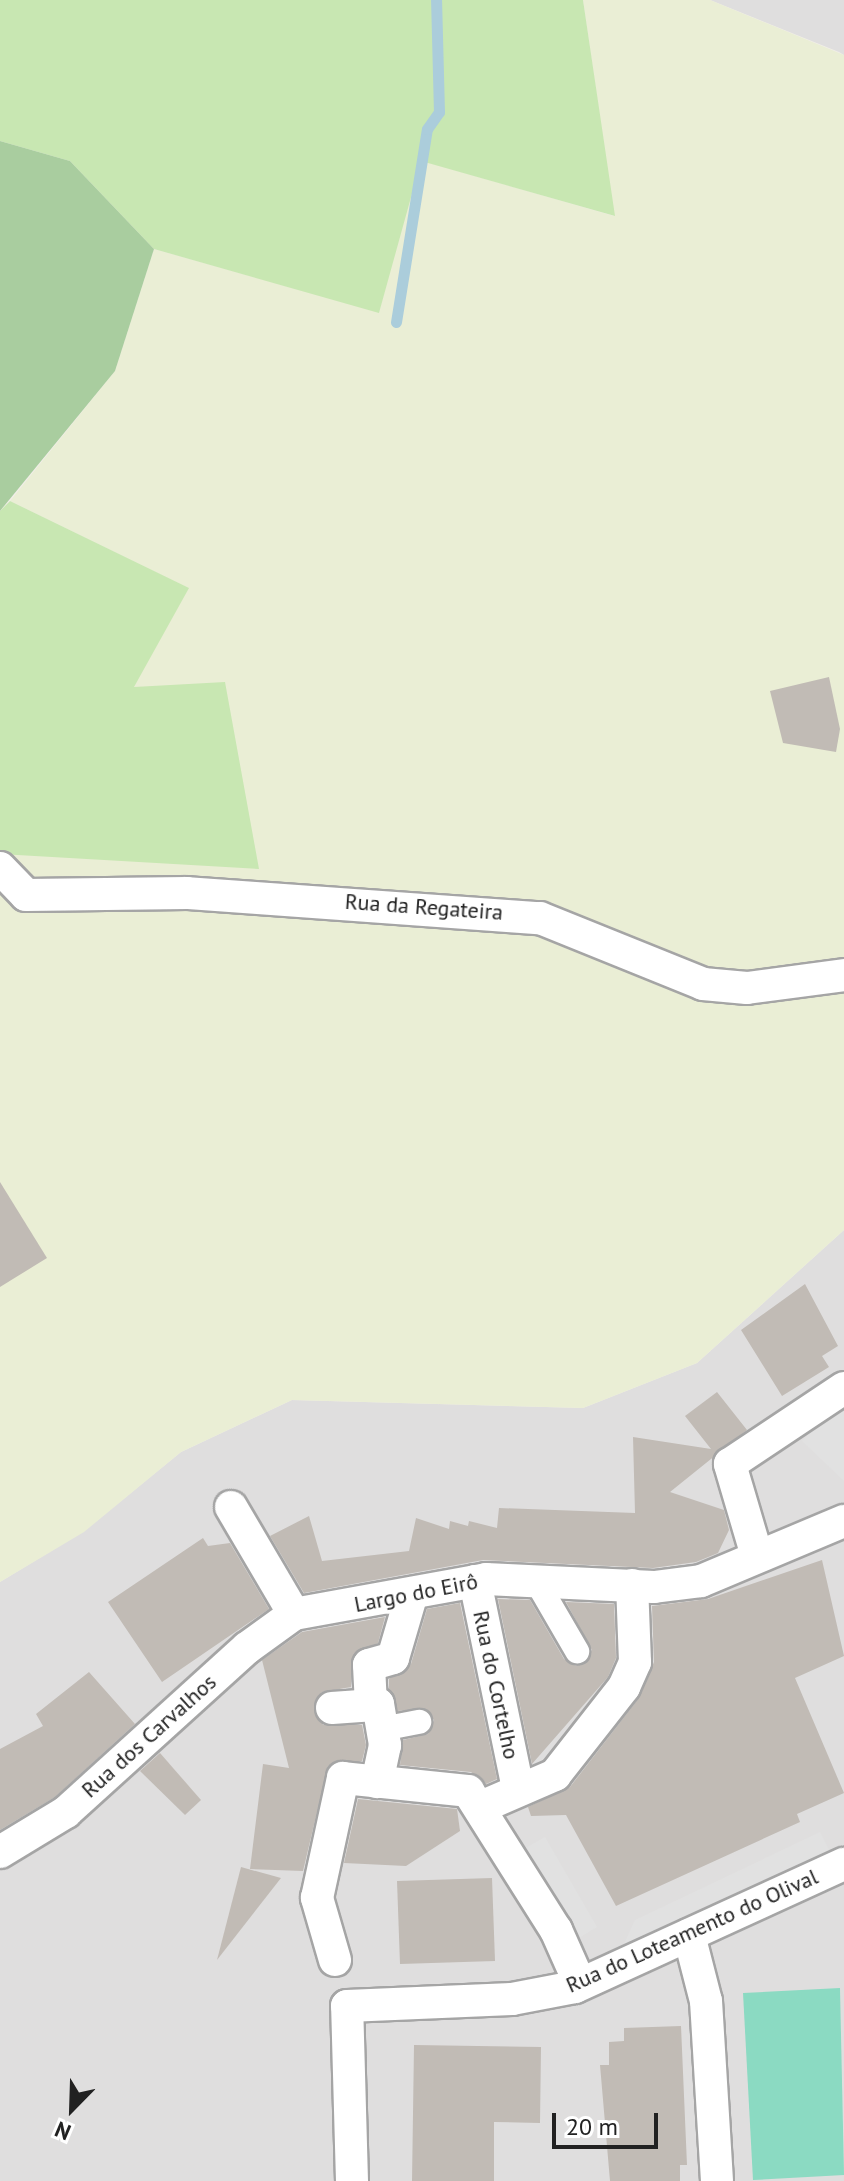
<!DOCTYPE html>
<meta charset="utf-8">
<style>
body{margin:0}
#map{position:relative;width:844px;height:2181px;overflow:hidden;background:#f1eee8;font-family:"PT Sans",sans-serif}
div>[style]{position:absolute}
.residential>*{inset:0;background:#dfdede}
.farmland>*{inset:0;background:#eaeed5}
.grass>*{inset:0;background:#c8e7b2}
.forest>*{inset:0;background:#a9cd9f}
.pitch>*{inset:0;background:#8bdac2}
.parking>*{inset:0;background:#e1e1e1}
.stream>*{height:11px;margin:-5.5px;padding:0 5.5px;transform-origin:5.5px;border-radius:5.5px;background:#abcddb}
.building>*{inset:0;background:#c1bbb5}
.roads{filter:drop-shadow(2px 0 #a5a5a5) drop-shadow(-2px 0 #a5a5a5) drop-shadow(0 2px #a5a5a5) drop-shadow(0 -2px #a5a5a5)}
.pedestrian>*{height:24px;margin:-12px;padding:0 12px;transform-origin:12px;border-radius:12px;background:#fff}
.minor>*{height:32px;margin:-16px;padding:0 16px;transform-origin:16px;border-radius:16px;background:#fff}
span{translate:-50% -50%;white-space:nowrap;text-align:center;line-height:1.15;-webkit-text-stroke:8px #fff;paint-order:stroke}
.street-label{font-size:22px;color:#212121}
.north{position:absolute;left:32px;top:2069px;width:80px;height:80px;-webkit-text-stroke:6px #fff;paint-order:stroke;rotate:203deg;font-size:22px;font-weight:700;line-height:32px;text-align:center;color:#212121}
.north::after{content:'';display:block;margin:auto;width:28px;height:36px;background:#212121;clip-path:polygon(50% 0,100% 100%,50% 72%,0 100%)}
.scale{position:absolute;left:552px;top:2113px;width:106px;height:36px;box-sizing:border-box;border:4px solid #212121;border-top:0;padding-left:10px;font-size:24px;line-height:28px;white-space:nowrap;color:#212121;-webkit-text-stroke:6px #fff;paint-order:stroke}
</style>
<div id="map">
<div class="residential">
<div style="clip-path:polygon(710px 0,844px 0,844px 55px,839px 52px)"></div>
<div style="clip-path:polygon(844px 1230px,844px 2181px,0 2181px,0 1582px,84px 1531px,181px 1452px,292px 1400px,583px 1408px,697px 1363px)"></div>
</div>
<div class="farmland">
<div style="clip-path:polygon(583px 0,710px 0,844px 55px,844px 1230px,697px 1363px,583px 1408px,292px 1400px,181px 1452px,84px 1532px,0 1582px,0 854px,133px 687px,188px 588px,10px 501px,115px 371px,154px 249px,379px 312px,420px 160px,614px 216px)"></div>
</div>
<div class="grass">
<div style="clip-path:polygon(0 0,583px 0,615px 216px,421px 161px,379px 313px,154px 249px,70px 161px,0 141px)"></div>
<div style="clip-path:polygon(10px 501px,189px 588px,134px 687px,225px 682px,259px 869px,0 854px,0 511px)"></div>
</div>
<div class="forest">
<div style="clip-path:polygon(0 141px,70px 161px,154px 249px,115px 371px,0 511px)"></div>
</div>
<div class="pitch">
<div style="clip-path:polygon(840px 1988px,844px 2175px,753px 2180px,743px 1993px)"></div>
</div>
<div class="parking">
<div style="clip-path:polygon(837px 1405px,844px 1412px,844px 1481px,802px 1441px)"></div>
<div style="clip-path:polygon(820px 1832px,831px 1854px,619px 1955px,635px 1920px)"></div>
<div style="clip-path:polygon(545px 1837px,597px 1927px,574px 1941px,522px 1850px)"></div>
</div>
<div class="stream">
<div style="left:396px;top:322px;width:195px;rotate:-80.9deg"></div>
<div style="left:427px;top:129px;width:21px;rotate:-55deg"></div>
<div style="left:439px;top:112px;width:112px;rotate:-91.5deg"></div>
</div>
<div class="building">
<div style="clip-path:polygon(829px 677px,840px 729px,836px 752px,783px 743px,770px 691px)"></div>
<div style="clip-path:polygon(0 1182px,47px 1258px,0 1287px)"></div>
<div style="clip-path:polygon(805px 1284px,838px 1346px,822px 1356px,829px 1367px,782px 1396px,741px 1330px)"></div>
<div style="clip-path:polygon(717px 1392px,747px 1430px,670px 1492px,724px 1510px,729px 1530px,718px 1553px,696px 1562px,653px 1568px,483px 1560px,304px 1593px,270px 1536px,309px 1516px,322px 1561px,409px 1551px,416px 1518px,449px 1529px,450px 1521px,468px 1526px,469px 1521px,497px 1528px,499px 1508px,635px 1513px,633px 1437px,711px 1449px,685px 1416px)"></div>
<div style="clip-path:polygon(203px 1538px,208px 1546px,230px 1543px,269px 1609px,162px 1682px,108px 1602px)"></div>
<div style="clip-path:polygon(822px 1560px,844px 1656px,795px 1678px,844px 1793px,797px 1814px,800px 1822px,616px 1906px,566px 1815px,531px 1816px,528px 1807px,570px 1787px,639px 1698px,654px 1662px,652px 1606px,708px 1599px)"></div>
<div style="clip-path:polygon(498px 1599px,530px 1600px,564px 1659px,576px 1666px,592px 1650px,566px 1602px,614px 1604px,616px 1658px,608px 1677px,532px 1764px)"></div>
<div style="clip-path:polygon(460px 1603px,497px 1779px,486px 1784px,471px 1772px,400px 1765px,403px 1740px,428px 1734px,434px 1720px,423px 1708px,398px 1711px,389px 1689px,389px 1679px,411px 1664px,427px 1609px)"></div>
<div style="clip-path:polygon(385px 1617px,378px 1643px,352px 1657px,351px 1687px,322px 1692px,315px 1701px,323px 1725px,362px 1725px,366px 1745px,362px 1761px,328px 1766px,303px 1871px,250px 1869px,263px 1764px,289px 1768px,262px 1660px,302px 1632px)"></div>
<div style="clip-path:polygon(89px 1672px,135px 1724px,55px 1797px,0 1830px,0 1749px,43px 1726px,36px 1714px)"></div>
<div style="clip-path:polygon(160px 1753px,201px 1800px,185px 1815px,140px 1771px)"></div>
<div style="clip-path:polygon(358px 1799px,457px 1809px,460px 1831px,406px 1866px,344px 1863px)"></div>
<div style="clip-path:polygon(241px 1867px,281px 1878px,217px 1960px)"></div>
<div style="clip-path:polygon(492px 1878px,495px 1961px,400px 1964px,397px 1881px)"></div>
<div style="clip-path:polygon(681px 2026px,687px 2165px,680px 2165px,680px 2181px,610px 2181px,600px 2065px,609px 2065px,609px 2042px,624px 2041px,624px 2028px)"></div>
<div style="clip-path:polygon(414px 2045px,541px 2047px,540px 2123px,494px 2122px,494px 2181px,412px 2181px)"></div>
</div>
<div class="roads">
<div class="pedestrian">
<div style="left:538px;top:1584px;width:78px;rotate:59.8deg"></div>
<div style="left:382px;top:1729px;width:38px;rotate:-11deg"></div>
</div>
<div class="minor">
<div style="left:0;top:868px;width:37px;rotate:46deg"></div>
<div style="left:26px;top:895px;width:161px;rotate:-0.7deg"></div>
<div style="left:187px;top:893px;width:354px;rotate:4.1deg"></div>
<div style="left:540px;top:918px;width:176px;rotate:22deg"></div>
<div style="left:703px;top:984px;width:44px;rotate:5.2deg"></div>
<div style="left:747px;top:988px;width:98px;rotate:-7.6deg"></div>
<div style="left:231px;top:1507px;width:124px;rotate:59.5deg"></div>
<div style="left:757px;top:1556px;width:96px;rotate:-106.4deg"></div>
<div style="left:730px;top:1464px;width:137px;rotate:-33.7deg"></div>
<div style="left:475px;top:1581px;width:211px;rotate:78.3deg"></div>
<div style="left:371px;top:1705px;width:7px;rotate:-8deg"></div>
<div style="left:378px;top:1704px;width:42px;rotate:80.3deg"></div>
<div style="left:385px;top:1745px;width:38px;rotate:102deg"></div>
<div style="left:332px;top:1708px;width:39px;rotate:-4deg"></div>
<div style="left:371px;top:1705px;width:40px;rotate:-92.9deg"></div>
<div style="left:369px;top:1665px;width:25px;rotate:-16deg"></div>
<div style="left:393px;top:1658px;width:64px;rotate:-73.6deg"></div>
<div style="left:481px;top:1807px;width:81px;rotate:-23.4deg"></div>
<div style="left:555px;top:1775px;width:112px;rotate:-51.9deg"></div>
<div style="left:624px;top:1687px;width:27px;rotate:-66deg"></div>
<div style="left:635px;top:1662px;width:77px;rotate:-92.2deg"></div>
<div style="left:0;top:1852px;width:77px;rotate:-31.2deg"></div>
<div style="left:66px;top:1812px;width:244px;rotate:-42.2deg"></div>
<div style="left:247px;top:1648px;width:58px;rotate:-35.9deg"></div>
<div style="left:294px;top:1614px;width:195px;rotate:-10.3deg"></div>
<div style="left:486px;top:1579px;width:168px;rotate:2.7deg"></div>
<div style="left:654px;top:1587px;width:47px;rotate:-7.3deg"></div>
<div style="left:701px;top:1581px;width:155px;rotate:-22.8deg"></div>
<div style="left:689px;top:1935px;width:68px;rotate:75.6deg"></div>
<div style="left:706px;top:2001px;width:180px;rotate:86.5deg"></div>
<div style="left:335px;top:1960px;width:65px;rotate:-106.2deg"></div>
<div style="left:317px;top:1898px;width:123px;rotate:-77.8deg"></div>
<div style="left:343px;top:1778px;width:126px;rotate:5.9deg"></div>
<div style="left:468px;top:1791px;width:165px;rotate:57.7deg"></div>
<div style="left:556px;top:1930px;width:59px;rotate:66deg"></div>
<div style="left:352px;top:2181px;width:175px;rotate:-91.6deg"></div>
<div style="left:347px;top:2006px;width:165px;rotate:-2.4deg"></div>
<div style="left:512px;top:1999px;width:64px;rotate:-10.8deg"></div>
<div style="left:575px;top:1987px;width:296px;rotate:-24.6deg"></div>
</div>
</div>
<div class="street-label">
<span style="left:424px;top:907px;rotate:4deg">Rua da Regateira</span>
<span style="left:416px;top:1593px;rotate:-11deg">Largo do Eirô</span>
<span style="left:496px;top:1685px;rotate:78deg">Rua do Cortelho</span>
<span style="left:149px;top:1736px;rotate:-42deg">Rua dos Carvalhos</span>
<span style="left:692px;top:1931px;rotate:-24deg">Rua do Loteamento do Olival</span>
</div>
<div class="north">N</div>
<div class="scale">20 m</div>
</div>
